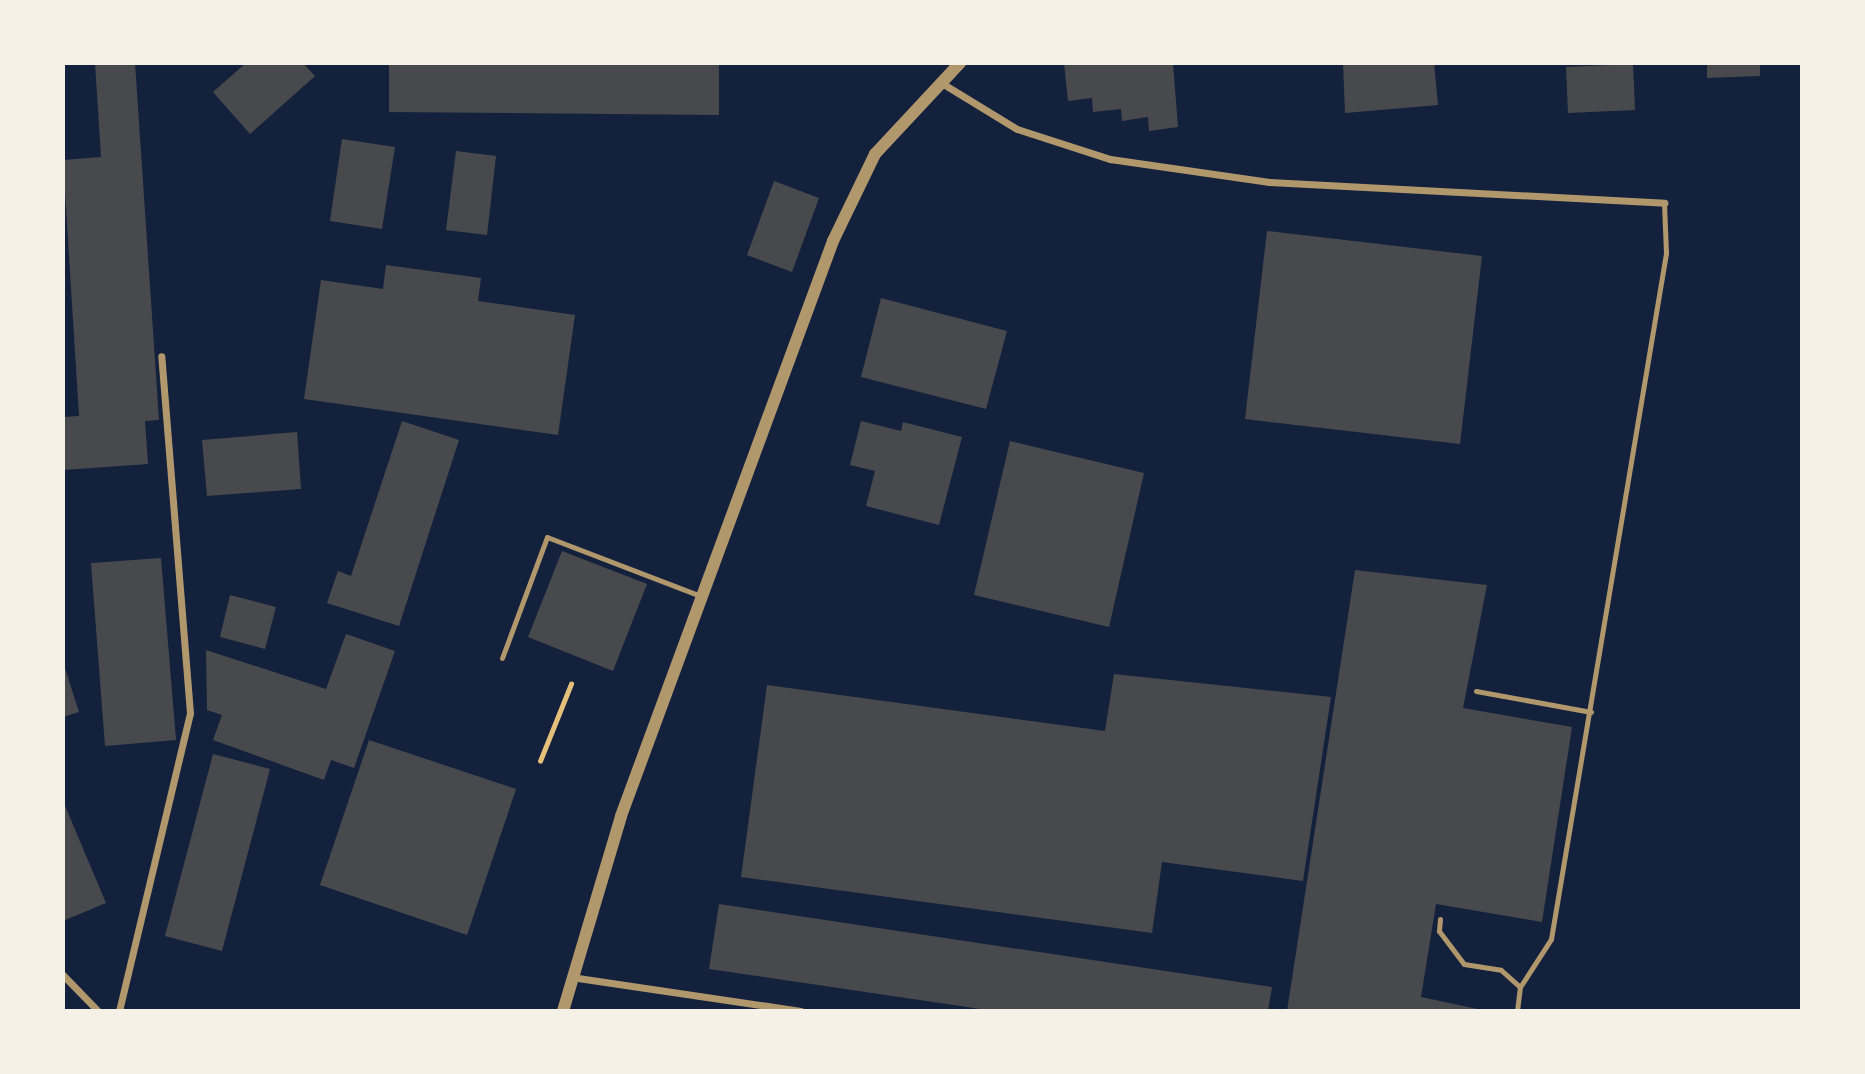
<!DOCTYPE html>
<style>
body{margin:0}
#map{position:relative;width:1865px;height:1074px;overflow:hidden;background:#14213d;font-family:Lato,sans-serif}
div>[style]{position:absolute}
.building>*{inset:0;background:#48494c}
.path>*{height:4.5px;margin:-2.25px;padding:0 2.25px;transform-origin:2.25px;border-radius:2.25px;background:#e5c07b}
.service>*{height:5px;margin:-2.5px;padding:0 2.5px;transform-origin:2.5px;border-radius:2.5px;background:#b1986c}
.minor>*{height:7px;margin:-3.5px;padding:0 3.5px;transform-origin:3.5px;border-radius:3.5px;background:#b1986c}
.tertiary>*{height:12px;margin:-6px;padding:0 6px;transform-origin:6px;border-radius:6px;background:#b1986c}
span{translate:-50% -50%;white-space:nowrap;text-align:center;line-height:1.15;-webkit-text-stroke:6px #f6f1e7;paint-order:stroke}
.frame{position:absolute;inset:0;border:65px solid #f6f1e7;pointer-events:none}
</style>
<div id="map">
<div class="building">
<div style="clip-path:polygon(95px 63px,135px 63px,159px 420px,145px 421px,148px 464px,63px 470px,63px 417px,79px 416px,63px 160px,101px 157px)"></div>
<div style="clip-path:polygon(246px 63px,303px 63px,315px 76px,250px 134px,213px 92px)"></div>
<div style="clip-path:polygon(389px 63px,719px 63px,719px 115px,389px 112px)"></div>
<div style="clip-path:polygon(1064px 63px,1173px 63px,1178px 127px,1149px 131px,1148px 117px,1122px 121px,1121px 109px,1093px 112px,1092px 98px,1068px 101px)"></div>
<div style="clip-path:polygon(1343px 63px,1434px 63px,1438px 105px,1345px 113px)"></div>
<div style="clip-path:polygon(1707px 63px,1760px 63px,1760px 76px,1707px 78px)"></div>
<div style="clip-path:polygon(1633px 64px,1635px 110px,1568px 113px,1566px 67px)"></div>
<div style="clip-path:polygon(342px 139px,395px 147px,382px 229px,330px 221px)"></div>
<div style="clip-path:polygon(456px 151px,496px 156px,487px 235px,446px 230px)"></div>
<div style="clip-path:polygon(774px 181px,819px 198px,792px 272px,747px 255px)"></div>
<div style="clip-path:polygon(1267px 231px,1482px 256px,1460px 444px,1245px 419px)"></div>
<div style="clip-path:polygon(386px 265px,481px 278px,478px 301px,575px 315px,558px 435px,304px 399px,321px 280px,383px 289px)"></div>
<div style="clip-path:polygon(881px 298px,1007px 331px,986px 409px,861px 377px)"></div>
<div style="clip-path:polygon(402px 421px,459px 440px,399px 626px,327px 603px,338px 571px,351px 576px)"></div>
<div style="clip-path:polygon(861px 421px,901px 431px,903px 422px,962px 437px,939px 525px,866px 506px,875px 471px,850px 465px)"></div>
<div style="clip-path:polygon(297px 432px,301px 489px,207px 496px,202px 440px)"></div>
<div style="clip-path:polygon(1010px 441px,1144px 473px,1109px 627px,974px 595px)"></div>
<div style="clip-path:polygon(562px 551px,647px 584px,613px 671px,528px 637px)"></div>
<div style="clip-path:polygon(161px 558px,176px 740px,105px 746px,91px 563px)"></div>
<div style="clip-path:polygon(1355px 570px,1487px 585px,1463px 708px,1572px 727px,1542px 922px,1436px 904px,1421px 997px,1487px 1011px,1287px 1011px)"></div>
<div style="clip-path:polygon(230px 595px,276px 607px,265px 649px,220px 637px)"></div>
<div style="clip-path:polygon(346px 634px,395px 651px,354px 768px,331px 760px,324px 780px,213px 740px,222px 715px,207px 710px,206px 650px,326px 689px)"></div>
<div style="clip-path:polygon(63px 662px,79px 712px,63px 717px)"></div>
<div style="clip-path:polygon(1114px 674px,1331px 697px,1303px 881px,1162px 862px,1152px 933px,741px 877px,767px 685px,1105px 731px)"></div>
<div style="clip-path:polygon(369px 740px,516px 789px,467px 935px,320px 885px)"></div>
<div style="clip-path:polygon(213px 754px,270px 769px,222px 951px,165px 936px)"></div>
<div style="clip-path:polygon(63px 801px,106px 903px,63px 921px)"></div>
<div style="clip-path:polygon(719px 904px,1272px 987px,1268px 1011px,994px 1011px,709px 969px)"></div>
</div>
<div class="path">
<div style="left:540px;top:761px;width:83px;rotate:-68.1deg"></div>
</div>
<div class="service">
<div style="left:502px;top:658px;width:129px;rotate:-69.6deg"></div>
<div style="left:547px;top:537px;width:165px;rotate:21deg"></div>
<div style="left:1476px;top:691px;width:117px;rotate:10.3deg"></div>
<div style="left:1440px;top:919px;width:12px;rotate:95deg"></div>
<div style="left:1439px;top:931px;width:41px;rotate:52.9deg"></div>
<div style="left:1464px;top:964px;width:37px;rotate:9deg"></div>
<div style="left:1501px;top:970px;width:25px;rotate:42deg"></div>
<div style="left:1517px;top:1011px;width:24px;rotate:-83deg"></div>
<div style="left:1520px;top:987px;width:57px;rotate:-57.1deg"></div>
<div style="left:1551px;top:939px;width:696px;rotate:-80.48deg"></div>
<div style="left:1666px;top:253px;width:50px;rotate:-92.3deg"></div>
</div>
<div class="minor">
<div style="left:940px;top:82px;width:90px;rotate:31.4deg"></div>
<div style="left:1017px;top:129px;width:98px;rotate:17.9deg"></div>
<div style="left:1110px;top:159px;width:161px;rotate:8.2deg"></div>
<div style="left:1269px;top:182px;width:396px;rotate:3deg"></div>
<div style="left:63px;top:975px;width:50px;rotate:45.8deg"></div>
<div style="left:571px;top:977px;width:232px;rotate:8.4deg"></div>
<div style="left:119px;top:1011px;width:306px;rotate:-76.6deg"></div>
<div style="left:190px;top:713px;width:358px;rotate:-94.6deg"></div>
</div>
<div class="tertiary">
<div style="left:563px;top:1011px;width:203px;rotate:-73.4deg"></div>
<div style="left:621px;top:816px;width:613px;rotate:-69.76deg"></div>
<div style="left:833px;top:241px;width:97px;rotate:-64.2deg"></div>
<div style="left:875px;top:154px;width:125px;rotate:-47deg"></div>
</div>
<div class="frame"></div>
</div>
